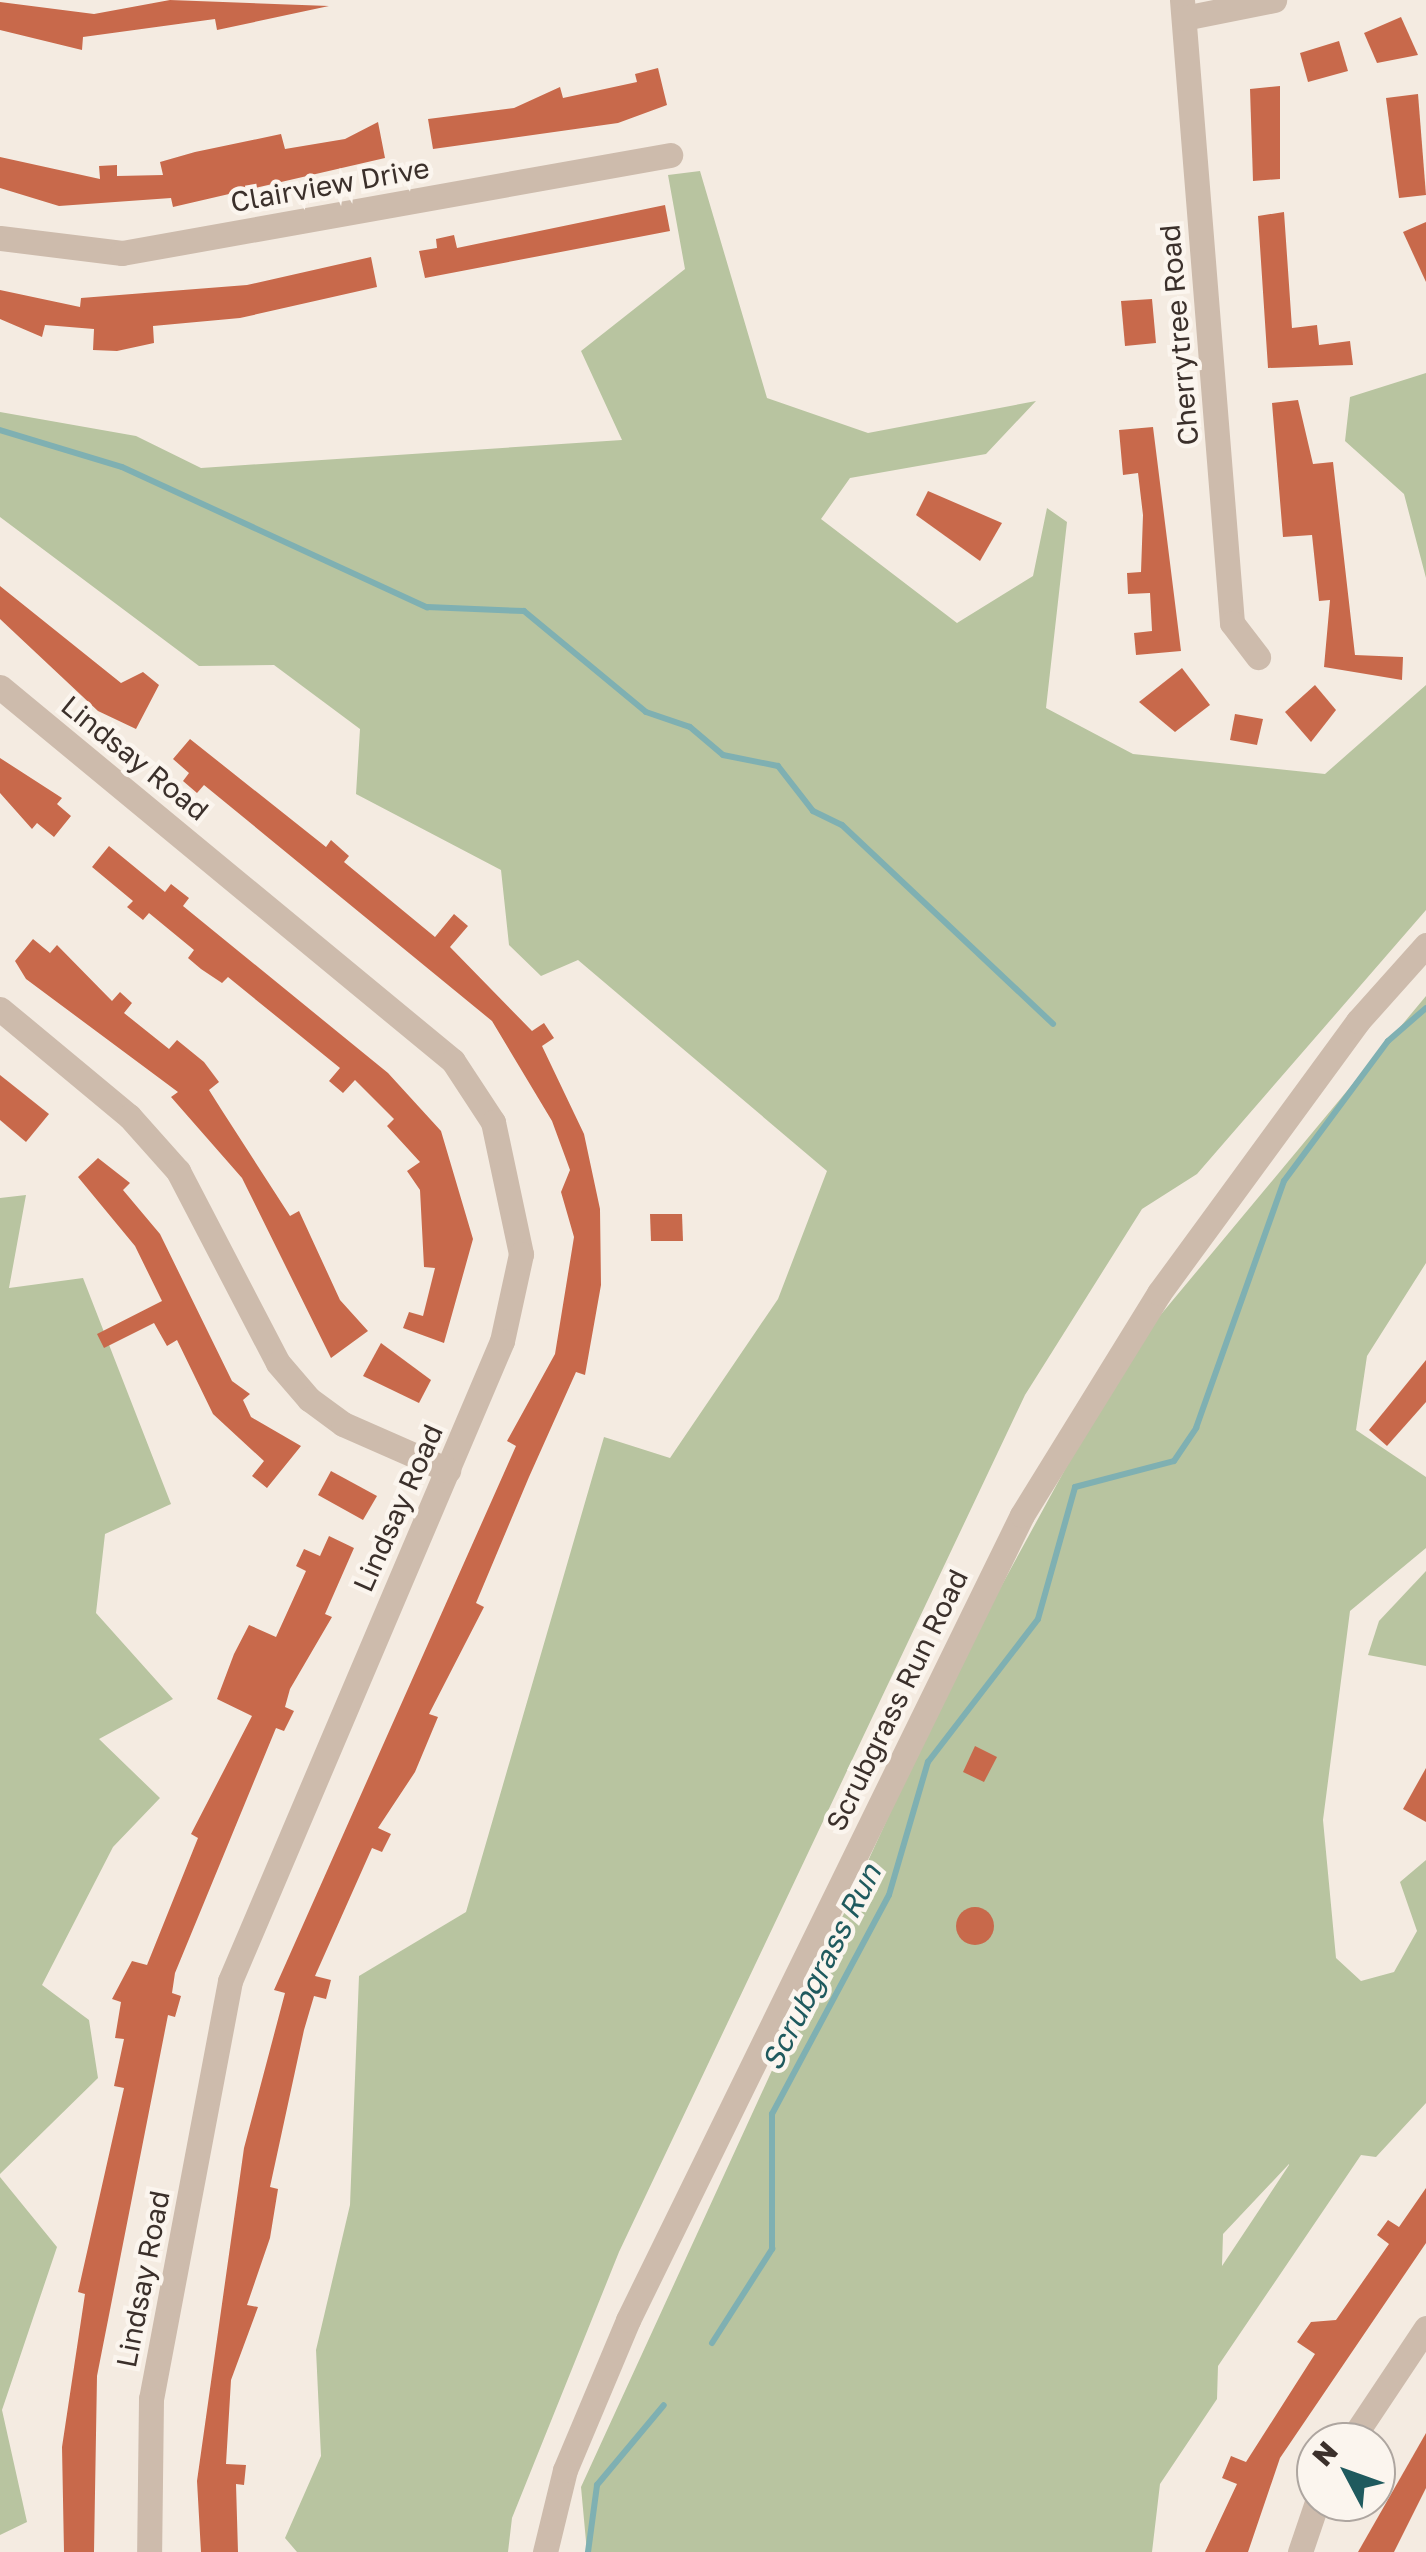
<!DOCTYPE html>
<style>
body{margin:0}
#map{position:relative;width:1426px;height:2552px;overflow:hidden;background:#f4ebe1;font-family:"Golos Text",sans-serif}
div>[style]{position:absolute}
.green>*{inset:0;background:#b8c4a0}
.stream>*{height:6px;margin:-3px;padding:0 3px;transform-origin:3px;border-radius:3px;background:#7fb0b2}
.building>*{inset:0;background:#c8694b}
.round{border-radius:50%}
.minor>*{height:25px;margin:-12.5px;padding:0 12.5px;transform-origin:12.5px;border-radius:12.5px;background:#cdbbac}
span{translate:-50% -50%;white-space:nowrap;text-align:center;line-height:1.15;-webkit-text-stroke:9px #fbf5ee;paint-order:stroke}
.street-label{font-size:28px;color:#3b302b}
.water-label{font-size:30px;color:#1f5a5e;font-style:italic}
.north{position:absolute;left:1296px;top:2422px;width:100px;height:100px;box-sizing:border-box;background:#fbf5ee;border:2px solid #aea6a0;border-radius:50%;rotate:311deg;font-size:28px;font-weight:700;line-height:40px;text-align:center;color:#3b302b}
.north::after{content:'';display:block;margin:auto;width:35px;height:45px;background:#1f5a5e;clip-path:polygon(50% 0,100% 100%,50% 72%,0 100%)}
</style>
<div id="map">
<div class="green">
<div style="clip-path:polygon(700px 171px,767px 398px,868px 433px,1036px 401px,986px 454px,850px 478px,821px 519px,957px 623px,1033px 576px,1047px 508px,1067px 522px,1046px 708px,1133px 754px,1325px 774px,1426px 685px,1426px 910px,1197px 1174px,1142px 1209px,1025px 1395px,619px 2252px,512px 2518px,508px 2552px,297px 2552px,285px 2538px,321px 2456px,316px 2350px,350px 2205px,359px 1976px,466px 1912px,604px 1437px,670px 1458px,778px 1299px,827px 1171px,578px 960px,541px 976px,509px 945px,501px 870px,356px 794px,360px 729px,274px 665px,199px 666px,0 517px,0 412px,136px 436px,201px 468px,622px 440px,581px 351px,685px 269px,668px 175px)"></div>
<div style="clip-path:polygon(1426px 373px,1426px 578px,1404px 494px,1345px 441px,1350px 397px)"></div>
<div style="clip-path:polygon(evenodd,1426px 996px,1426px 1263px,1367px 1356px,1356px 1430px,1426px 1477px,1426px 1548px,1350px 1611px,1323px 1820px,1336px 1958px,1361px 1981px,1394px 1972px,1417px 1931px,1400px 1882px,1426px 1860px,1426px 2103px,1376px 2157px,1361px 2155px,1218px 2366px,1217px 2399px,1160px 2484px,1152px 2552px,587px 2552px,581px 2487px,956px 1669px,1128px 1354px,1426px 996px,1289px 2164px,1289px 2165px,1222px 2266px,1223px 2234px,1289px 2164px)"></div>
<div style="clip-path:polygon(26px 1195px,9px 1288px,83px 1278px,171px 1504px,105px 1534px,96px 1613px,173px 1699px,99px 1739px,160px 1798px,113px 1847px,42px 1985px,89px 2020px,98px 2078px,0 2174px,0 1198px)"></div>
<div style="clip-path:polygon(1426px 1571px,1426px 1666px,1368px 1655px,1379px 1621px)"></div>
<div style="clip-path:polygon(0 2177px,57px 2247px,2px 2410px,27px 2522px,0 2535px)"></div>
</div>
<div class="stream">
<div style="left:0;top:430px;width:127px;rotate:16.9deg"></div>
<div style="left:122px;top:467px;width:336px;rotate:24.7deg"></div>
<div style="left:427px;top:607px;width:97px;rotate:2.4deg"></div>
<div style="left:524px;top:611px;width:158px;rotate:39.6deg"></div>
<div style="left:646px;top:712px;width:46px;rotate:18.8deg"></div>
<div style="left:690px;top:727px;width:43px;rotate:40.3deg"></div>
<div style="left:723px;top:755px;width:56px;rotate:11.3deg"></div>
<div style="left:778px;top:766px;width:57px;rotate:52.1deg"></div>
<div style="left:813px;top:811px;width:32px;rotate:26deg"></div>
<div style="left:842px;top:825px;width:290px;rotate:43.3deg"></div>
<div style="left:712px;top:2343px;width:112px;rotate:-57.4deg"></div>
<div style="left:772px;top:2249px;width:135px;rotate:-90deg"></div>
<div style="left:772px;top:2114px;width:248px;rotate:-61.9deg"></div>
<div style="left:889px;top:1895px;width:139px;rotate:-73.7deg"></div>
<div style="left:928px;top:1762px;width:180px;rotate:-52.4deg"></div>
<div style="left:1038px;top:1619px;width:137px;rotate:-74.3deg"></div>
<div style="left:1075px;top:1487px;width:102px;rotate:-14.7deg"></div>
<div style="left:1174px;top:1461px;width:40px;rotate:-56deg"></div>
<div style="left:1196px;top:1428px;width:262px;rotate:-70.4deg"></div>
<div style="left:1284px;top:1181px;width:174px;rotate:-53.4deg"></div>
<div style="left:1388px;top:1041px;width:50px;rotate:-41deg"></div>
<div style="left:588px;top:2552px;width:68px;rotate:-82.3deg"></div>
<div style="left:597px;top:2485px;width:104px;rotate:-50.1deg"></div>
</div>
<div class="building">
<div style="clip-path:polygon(170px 0,329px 6px,217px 30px,215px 19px,83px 37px,82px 50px,0 30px,0 2px,94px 14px)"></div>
<div style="clip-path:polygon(1401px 17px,1418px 55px,1377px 63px,1364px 33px)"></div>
<div style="clip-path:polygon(1339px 41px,1348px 71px,1308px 82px,1300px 53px)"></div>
<div style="clip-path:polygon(658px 68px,667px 105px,618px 123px,433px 149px,428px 119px,514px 108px,560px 87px,563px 98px,637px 82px,635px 74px)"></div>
<div style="clip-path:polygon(1280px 86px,1280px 179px,1253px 181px,1250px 89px)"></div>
<div style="clip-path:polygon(1418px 94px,1426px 195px,1399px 198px,1386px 98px)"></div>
<div style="clip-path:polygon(378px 122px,385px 158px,173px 207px,171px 198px,59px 206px,0 188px,0 157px,100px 179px,99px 166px,117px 165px,117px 176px,163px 175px,160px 162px,195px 152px,281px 134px,285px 149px,345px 139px)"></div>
<div style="clip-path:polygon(665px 205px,670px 231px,425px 278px,419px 251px,437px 248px,436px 239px,454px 235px,457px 248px)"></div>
<div style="clip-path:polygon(1284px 212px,1292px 328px,1317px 325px,1319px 345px,1350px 341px,1353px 365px,1268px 368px,1258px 216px)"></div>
<div style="clip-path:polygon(1426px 222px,1426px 282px,1403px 232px)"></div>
<div style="clip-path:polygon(371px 257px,377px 287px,240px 318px,153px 326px,154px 343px,117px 351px,93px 350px,94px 329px,45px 325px,42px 337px,0 319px,0 290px,80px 307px,81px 298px,247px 285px)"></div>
<div style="clip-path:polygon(1152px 299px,1156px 343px,1125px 346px,1121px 301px)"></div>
<div style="clip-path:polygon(1298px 400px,1313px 464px,1333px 462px,1355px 655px,1403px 657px,1402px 680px,1324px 667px,1330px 600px,1319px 601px,1312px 535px,1283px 537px,1272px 403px)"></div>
<div style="clip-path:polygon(1153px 427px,1181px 651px,1136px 655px,1134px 633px,1152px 631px,1150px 593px,1128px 594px,1127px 573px,1141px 572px,1143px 515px,1138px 473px,1123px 475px,1119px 430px)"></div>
<div style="clip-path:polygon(928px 491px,1002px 523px,980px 561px,916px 515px)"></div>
<div style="clip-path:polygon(0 586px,121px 683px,143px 672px,159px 685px,136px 729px,98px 711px,0 619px)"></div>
<div style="clip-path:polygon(1182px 668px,1210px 705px,1175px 732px,1139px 702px)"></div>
<div style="clip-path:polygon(1315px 685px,1336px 710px,1311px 742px,1285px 712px)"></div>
<div style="clip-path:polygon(1235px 714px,1263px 719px,1257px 745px,1230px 740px)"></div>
<div style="clip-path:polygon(190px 739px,326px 847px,331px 840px,349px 856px,344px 862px,435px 937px,454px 914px,468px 926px,450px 947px,532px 1031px,544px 1023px,554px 1038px,542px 1046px,584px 1134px,600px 1209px,601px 1285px,585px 1375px,576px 1372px,529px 1477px,476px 1603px,484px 1607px,429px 1714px,438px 1717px,415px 1772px,378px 1828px,391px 1834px,382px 1852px,372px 1848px,315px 1976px,331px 1980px,326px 1999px,314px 1996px,304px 2030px,270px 2187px,278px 2189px,270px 2238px,247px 2305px,258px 2307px,231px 2380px,226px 2464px,246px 2465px,244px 2485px,236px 2484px,238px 2552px,201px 2552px,197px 2481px,244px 2148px,285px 1993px,274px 1990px,516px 1446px,507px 1441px,555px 1354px,574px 1237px,561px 1192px,570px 1170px,552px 1121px,492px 1021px,204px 785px,197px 793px,183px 781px,189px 773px,173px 759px)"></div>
<div style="clip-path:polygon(0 758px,62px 798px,57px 804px,71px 816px,54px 837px,37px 823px,32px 829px,0 793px)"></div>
<div style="clip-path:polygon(109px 846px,165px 892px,171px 884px,189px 898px,183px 906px,388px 1073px,441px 1131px,473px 1239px,444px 1343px,403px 1328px,409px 1312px,423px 1316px,435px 1268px,424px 1267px,420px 1190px,407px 1171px,420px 1162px,387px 1126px,394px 1119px,355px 1080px,343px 1093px,329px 1081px,340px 1068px,228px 977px,222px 983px,201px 969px,188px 958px,194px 950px,149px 913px,143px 920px,127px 907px,133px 901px,92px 867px)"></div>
<div style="clip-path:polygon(33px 939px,50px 953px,57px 945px,112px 1001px,120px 992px,132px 1003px,124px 1013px,169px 1049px,177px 1040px,204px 1062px,219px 1082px,209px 1090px,221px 1109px,290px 1216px,299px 1211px,340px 1300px,368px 1331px,331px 1358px,242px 1178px,171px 1097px,178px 1092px,26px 979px,15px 961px)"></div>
<div style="clip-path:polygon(0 1075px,49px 1114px,26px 1142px,0 1120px)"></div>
<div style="clip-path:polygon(98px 1158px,130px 1183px,123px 1190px,160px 1234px,232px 1381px,250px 1394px,243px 1400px,251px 1417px,301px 1446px,267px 1488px,252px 1476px,264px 1461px,213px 1414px,177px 1340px,167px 1346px,154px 1323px,104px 1348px,97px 1334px,162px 1301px,135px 1246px,78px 1177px)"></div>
<div style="clip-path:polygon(650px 1214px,682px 1214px,683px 1241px,651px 1241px)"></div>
<div style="clip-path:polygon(381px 1343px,431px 1380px,419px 1403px,363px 1376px)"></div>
<div style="clip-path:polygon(1426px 1360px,1426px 1402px,1387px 1446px,1369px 1430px)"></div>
<div style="clip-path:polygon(331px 1471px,377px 1496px,363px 1520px,318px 1495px)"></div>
<div style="clip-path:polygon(329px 1536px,354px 1548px,325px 1614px,332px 1617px,290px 1689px,285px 1707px,294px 1711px,284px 1731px,276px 1728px,175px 1973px,172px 1993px,181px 1996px,175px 2017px,168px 2015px,97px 2376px,94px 2552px,64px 2552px,62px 2447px,85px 2294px,78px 2292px,124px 2088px,114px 2086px,124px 2039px,115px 2038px,121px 2002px,112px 1999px,132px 1961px,147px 1965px,198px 1838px,191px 1834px,252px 1716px,217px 1699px,234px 1654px,249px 1625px,276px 1637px,306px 1571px,296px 1566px,304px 1549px,320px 1556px)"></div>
<div style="clip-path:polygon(975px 1746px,997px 1757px,984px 1782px,963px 1772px)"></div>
<div style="clip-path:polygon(1426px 1768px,1426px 1822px,1403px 1809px)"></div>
<div class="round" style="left:956px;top:1907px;width:38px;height:38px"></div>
<div style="clip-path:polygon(1426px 2188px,1426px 2243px,1280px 2458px,1248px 2552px,1205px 2552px,1237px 2484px,1222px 2478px,1231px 2456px,1246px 2462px,1315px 2354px,1297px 2342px,1311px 2322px,1336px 2320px,1389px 2244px,1377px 2235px,1388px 2220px,1399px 2227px)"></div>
<div style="clip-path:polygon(1426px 2433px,1426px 2488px,1394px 2552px,1358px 2552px)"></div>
</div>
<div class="minor">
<div style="left:1182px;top:0;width:625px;rotate:85.41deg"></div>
<div style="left:1232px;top:623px;width:43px;rotate:52.6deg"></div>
<div style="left:1184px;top:18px;width:92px;rotate:-11.3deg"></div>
<div style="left:0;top:238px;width:123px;rotate:7deg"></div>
<div style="left:122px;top:253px;width:557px;rotate:-10.14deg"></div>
<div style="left:0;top:687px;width:587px;rotate:39.54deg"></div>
<div style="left:453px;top:1061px;width:73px;rotate:56.7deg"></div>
<div style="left:493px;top:1122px;width:135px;rotate:78deg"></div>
<div style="left:521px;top:1254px;width:89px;rotate:102.3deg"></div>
<div style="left:502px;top:1341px;width:695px;rotate:113.03deg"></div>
<div style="left:230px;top:1981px;width:425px;rotate:100.7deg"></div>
<div style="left:151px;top:2399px;width:153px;rotate:90.7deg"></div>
<div style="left:0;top:1009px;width:168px;rotate:39.7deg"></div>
<div style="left:129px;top:1116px;width:74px;rotate:48.3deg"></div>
<div style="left:178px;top:1171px;width:216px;rotate:62.5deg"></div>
<div style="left:278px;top:1363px;width:48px;rotate:49.3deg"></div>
<div style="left:309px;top:1399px;width:42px;rotate:36.3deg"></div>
<div style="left:343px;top:1424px;width:115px;rotate:23.7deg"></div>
<div style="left:1350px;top:2442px;width:137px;rotate:-56.3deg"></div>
<div style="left:545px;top:2552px;width:84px;rotate:-76.3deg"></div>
<div style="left:565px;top:2470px;width:163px;rotate:-67.2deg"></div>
<div style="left:628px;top:2320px;width:896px;rotate:-63.92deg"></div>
<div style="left:1022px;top:1515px;width:261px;rotate:-58.3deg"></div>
<div style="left:1159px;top:1293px;width:337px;rotate:-53.8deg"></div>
<div style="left:1358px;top:1021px;width:102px;rotate:-48.2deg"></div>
<div style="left:1300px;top:2552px;width:53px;rotate:-71.2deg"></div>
</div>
<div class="street-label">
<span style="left:330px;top:185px;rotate:-10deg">Clairview Drive</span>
<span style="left:1179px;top:335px;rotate:-95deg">Cherrytree Road</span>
<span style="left:135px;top:758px;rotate:39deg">Lindsay Road</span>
<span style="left:398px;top:1508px;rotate:-66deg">Lindsay Road</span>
<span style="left:897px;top:1700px;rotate:-64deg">Scrubgrass Run Road</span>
<span style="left:143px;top:2279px;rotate:-79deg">Lindsay Road</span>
</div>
<div class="water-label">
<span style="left:821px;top:1967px;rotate:-63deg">Scrubgrass Run</span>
</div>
<div class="north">N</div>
</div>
